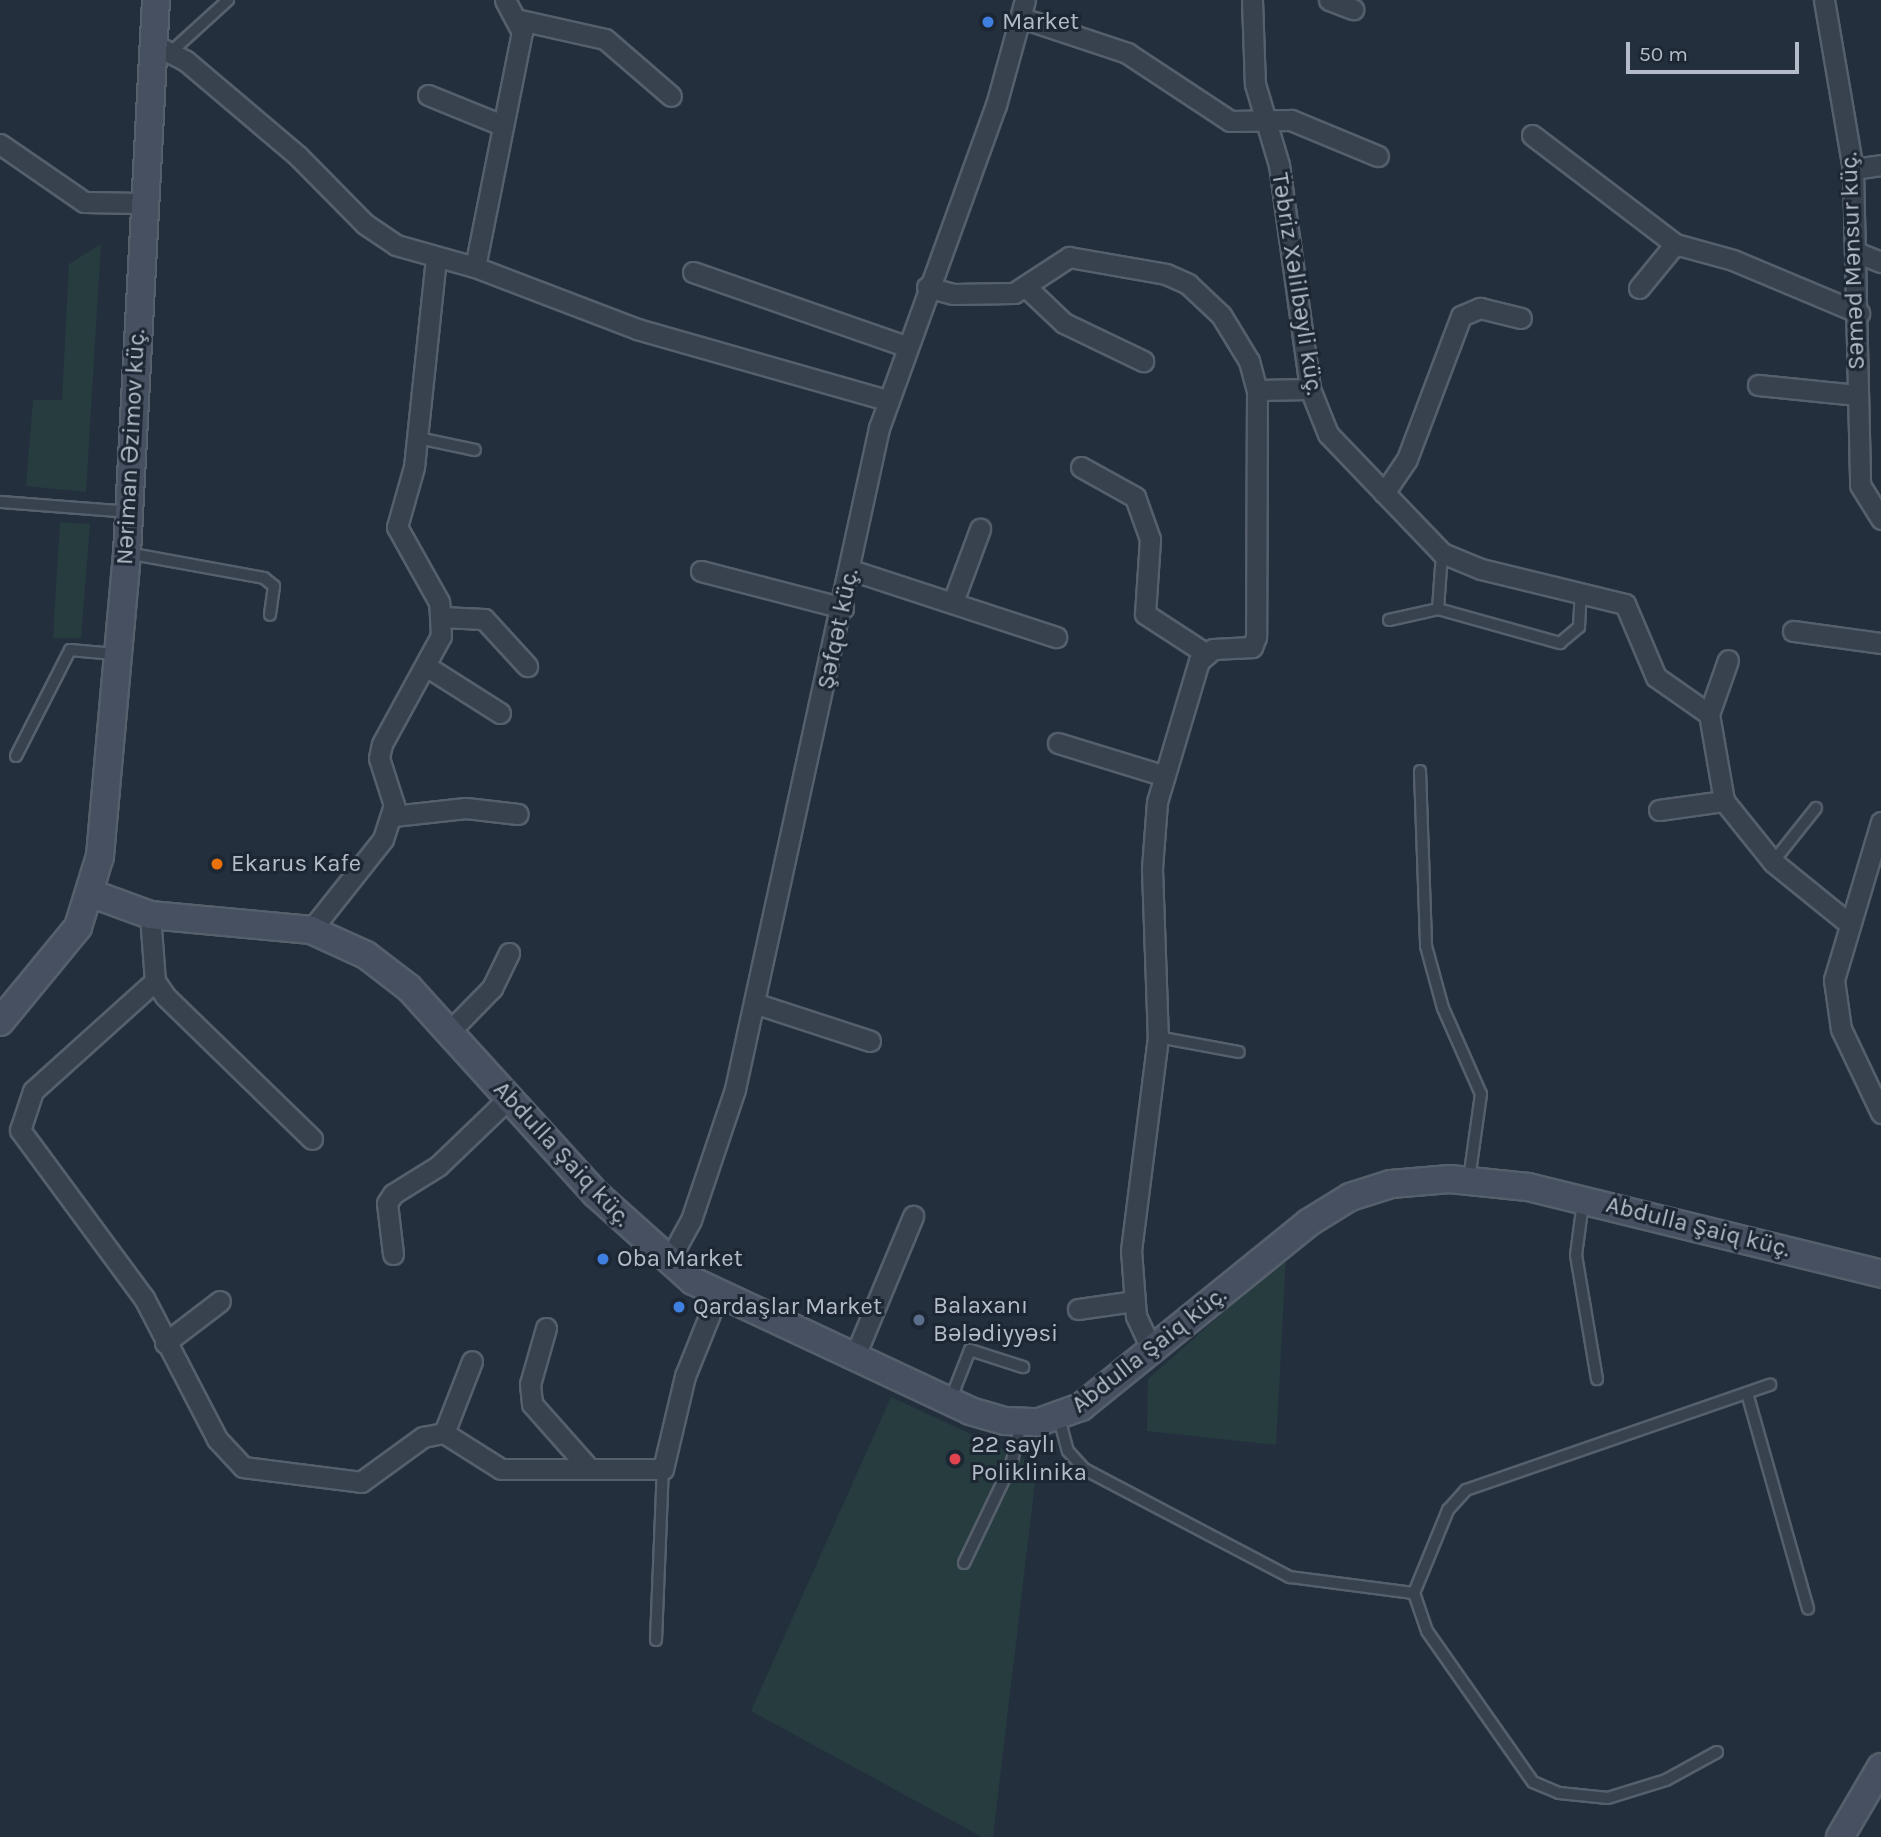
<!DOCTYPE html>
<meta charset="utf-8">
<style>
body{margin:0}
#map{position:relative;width:1881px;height:1837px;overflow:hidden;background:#242f3e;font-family:Karla,sans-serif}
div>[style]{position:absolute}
.green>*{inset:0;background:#263c3f}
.roads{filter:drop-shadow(2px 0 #565f6c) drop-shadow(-2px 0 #565f6c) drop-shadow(0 2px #565f6c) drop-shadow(0 -2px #565f6c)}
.lane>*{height:10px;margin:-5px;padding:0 5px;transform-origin:5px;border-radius:5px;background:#38414e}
.street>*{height:19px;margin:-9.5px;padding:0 9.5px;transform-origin:9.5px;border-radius:9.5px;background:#38414e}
.secondary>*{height:26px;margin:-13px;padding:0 13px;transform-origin:13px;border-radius:13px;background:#465061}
.dots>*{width:19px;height:19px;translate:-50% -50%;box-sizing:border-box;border:4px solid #1d2633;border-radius:50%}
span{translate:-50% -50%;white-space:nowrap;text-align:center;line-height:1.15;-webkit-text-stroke:6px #1d2633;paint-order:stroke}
.poi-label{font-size:24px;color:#b4bcc9}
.left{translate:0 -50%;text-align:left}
.street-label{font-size:24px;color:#b4bcc9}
.scale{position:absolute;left:1626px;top:42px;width:173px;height:32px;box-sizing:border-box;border:4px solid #b4bcc9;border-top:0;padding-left:9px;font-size:21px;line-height:24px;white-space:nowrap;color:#b4bcc9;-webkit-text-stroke:5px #1d2633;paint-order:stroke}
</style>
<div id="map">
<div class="green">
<div style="clip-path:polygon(101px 244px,86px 492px,26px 486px,33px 400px,62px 400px,69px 264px)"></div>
<div style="clip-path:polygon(60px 522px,90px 524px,81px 638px,53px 638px)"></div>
<div style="clip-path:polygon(1286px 1257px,1276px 1445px,1147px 1431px,1148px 1379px)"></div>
<div style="clip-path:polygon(891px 1397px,1037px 1465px,993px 1837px,982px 1837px,751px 1711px)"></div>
</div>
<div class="roads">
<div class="lane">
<div style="left:172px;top:51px;width:76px;rotate:-42.3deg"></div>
<div style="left:418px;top:438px;width:58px;rotate:11.9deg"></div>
<div style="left:0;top:502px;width:129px;rotate:4.4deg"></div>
<div style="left:127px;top:553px;width:139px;rotate:10.3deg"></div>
<div style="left:264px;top:578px;width:13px;rotate:39deg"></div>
<div style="left:274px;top:586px;width:29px;rotate:98deg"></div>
<div style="left:1438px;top:609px;width:56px;rotate:-85.9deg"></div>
<div style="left:1389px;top:620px;width:50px;rotate:-12.7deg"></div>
<div style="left:1438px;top:609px;width:127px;rotate:15.6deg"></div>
<div style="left:1560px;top:643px;width:25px;rotate:-40deg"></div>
<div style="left:1579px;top:627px;width:37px;rotate:-87deg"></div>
<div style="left:16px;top:756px;width:119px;rotate:-63deg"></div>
<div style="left:70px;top:650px;width:45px;rotate:5.1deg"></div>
<div style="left:1420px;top:771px;width:175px;rotate:88deg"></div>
<div style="left:1426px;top:946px;width:64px;rotate:74.7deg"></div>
<div style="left:1443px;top:1008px;width:94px;rotate:66.2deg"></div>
<div style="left:1481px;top:1094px;width:86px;rotate:98deg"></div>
<div style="left:1773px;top:862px;width:69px;rotate:-51.5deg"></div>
<div style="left:1158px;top:1037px;width:82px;rotate:10.5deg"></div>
<div style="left:1583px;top:1202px;width:53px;rotate:97.5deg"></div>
<div style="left:1576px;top:1255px;width:126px;rotate:80.4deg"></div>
<div style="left:1747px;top:1393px;width:224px;rotate:74.2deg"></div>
<div style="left:950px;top:1401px;width:55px;rotate:-68.6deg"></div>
<div style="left:970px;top:1350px;width:56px;rotate:17.8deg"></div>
<div style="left:1059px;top:1418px;width:34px;rotate:75deg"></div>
<div style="left:1068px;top:1451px;width:24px;rotate:48deg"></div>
<div style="left:1084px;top:1469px;width:233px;rotate:27.7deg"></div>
<div style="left:1290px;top:1577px;width:125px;rotate:7.4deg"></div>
<div style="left:964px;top:1563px;width:109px;rotate:-64.4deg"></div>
<div style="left:1011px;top:1465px;width:42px;rotate:-76.3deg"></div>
<div style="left:656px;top:1640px;width:171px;rotate:-87.7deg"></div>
<div style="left:1717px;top:1752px;width:58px;rotate:151.2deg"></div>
<div style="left:1666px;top:1780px;width:61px;rotate:162.8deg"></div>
<div style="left:1608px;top:1798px;width:49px;rotate:-174.2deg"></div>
<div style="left:1559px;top:1793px;width:28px;rotate:-157deg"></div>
<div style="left:1533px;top:1782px;width:184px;rotate:-125.1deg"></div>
<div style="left:1427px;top:1631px;width:40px;rotate:-108.9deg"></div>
<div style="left:1414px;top:1593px;width:90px;rotate:-67.7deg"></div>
<div style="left:1448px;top:1510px;width:27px;rotate:-48deg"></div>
<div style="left:1466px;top:1490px;width:322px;rotate:-19.1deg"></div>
</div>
<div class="street">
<div style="left:1252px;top:0;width:84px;rotate:88deg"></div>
<div style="left:1255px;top:84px;width:84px;rotate:73.5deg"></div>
<div style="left:1279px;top:165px;width:226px;rotate:82.1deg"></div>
<div style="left:1310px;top:389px;width:48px;rotate:68.2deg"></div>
<div style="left:1328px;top:434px;width:165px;rotate:46.2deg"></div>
<div style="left:1442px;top:553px;width:42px;rotate:22.3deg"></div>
<div style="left:1481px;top:569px;width:148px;rotate:13.7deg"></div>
<div style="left:1625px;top:604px;width:79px;rotate:67deg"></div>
<div style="left:1656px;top:677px;width:65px;rotate:34.9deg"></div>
<div style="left:1709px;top:714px;width:88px;rotate:80.2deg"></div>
<div style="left:1724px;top:801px;width:78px;rotate:51.2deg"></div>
<div style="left:1773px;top:862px;width:95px;rotate:39deg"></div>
<div style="left:1329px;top:0;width:26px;rotate:21deg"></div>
<div style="left:1824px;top:0;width:171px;rotate:80.3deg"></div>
<div style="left:1853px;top:169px;width:316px;rotate:88.7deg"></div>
<div style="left:1860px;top:485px;width:40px;rotate:58deg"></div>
<div style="left:1022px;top:18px;width:111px;rotate:18.4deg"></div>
<div style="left:1127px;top:53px;width:123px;rotate:33.4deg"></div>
<div style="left:1230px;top:121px;width:61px;rotate:-0.9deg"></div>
<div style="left:1291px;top:120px;width:94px;rotate:22.5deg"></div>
<div style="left:520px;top:20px;width:87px;rotate:12.6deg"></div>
<div style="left:605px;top:39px;width:87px;rotate:40.8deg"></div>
<div style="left:151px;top:43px;width:39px;rotate:27deg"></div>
<div style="left:186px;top:61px;width:147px;rotate:40.3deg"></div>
<div style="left:298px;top:156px;width:95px;rotate:45.4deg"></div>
<div style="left:365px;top:224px;width:37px;rotate:34deg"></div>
<div style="left:396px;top:245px;width:82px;rotate:15.6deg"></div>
<div style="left:475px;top:267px;width:173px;rotate:20.9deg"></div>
<div style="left:637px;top:329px;width:260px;rotate:15.9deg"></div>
<div style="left:428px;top:95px;width:80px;rotate:22.1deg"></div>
<div style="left:1532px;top:135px;width:180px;rotate:37.3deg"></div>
<div style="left:1675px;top:244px;width:60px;rotate:15.4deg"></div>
<div style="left:1733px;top:260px;width:137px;rotate:22.8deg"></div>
<div style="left:0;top:144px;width:102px;rotate:34.6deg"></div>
<div style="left:84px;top:202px;width:57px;rotate:1deg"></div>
<div style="left:1853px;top:169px;width:28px;rotate:-8deg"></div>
<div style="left:1856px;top:252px;width:27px;rotate:22deg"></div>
<div style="left:475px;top:267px;width:240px;rotate:-78.7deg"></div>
<div style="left:522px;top:32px;width:36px;rotate:-118deg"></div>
<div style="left:693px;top:272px;width:225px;rotate:19.2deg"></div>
<div style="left:927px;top:287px;width:27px;rotate:15deg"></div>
<div style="left:953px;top:294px;width:61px;rotate:-0.9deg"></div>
<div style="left:1014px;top:293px;width:66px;rotate:-33.2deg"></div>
<div style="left:1069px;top:257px;width:98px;rotate:9.9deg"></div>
<div style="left:1166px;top:274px;width:24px;rotate:24deg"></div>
<div style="left:1188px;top:284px;width:45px;rotate:43.2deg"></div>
<div style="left:1221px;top:315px;width:54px;rotate:58.7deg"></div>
<div style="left:1249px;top:361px;width:30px;rotate:75deg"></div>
<div style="left:1257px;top:390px;width:247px;rotate:90.2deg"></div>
<div style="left:1256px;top:637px;width:11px;rotate:112deg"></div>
<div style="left:1252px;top:647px;width:39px;rotate:177deg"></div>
<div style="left:1213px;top:649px;width:18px;rotate:139deg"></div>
<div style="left:1199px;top:661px;width:147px;rotate:106.6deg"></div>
<div style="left:1157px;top:802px;width:67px;rotate:94.3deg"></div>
<div style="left:1152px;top:869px;width:168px;rotate:88deg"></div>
<div style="left:1158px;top:1037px;width:215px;rotate:97.2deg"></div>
<div style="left:1131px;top:1250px;width:66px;rotate:85.7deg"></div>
<div style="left:1136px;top:1316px;width:40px;rotate:65deg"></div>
<div style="left:1026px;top:287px;width:52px;rotate:43.5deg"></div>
<div style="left:1064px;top:323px;width:88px;rotate:25.7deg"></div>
<div style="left:1639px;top:288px;width:57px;rotate:-50.7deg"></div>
<div style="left:1758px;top:385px;width:100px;rotate:5.8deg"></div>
<div style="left:1257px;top:390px;width:53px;rotate:-1.1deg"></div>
<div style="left:1081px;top:467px;width:62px;rotate:29.1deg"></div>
<div style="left:1135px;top:497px;width:45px;rotate:70.3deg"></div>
<div style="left:1150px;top:539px;width:75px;rotate:93.8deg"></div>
<div style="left:1145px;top:614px;width:72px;rotate:33deg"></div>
<div style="left:1384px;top:493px;width:41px;rotate:-55.9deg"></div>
<div style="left:1407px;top:459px;width:153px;rotate:-69.3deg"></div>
<div style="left:1461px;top:316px;width:21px;rotate:-23deg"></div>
<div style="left:1480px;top:308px;width:42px;rotate:13.7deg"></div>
<div style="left:851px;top:570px;width:216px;rotate:18.1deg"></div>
<div style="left:701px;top:571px;width:147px;rotate:14.6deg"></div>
<div style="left:954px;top:599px;width:75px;rotate:-69.6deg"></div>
<div style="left:442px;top:617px;width:42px;rotate:2.7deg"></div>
<div style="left:484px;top:619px;width:64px;rotate:47.5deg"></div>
<div style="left:1793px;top:631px;width:89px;rotate:7.8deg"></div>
<div style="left:429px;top:668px;width:84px;rotate:32.4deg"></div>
<div style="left:1709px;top:714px;width:57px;rotate:-70.6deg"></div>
<div style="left:1058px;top:743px;width:109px;rotate:17.1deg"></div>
<div style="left:1659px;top:810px;width:66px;rotate:-7.9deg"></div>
<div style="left:393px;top:816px;width:73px;rotate:-6.3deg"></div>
<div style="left:466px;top:808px;width:52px;rotate:6.6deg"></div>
<div style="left:1881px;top:822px;width:165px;rotate:106.6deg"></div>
<div style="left:1834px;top:980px;width:49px;rotate:81.9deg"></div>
<div style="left:1841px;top:1029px;width:93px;rotate:64.5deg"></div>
<div style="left:150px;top:915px;width:66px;rotate:85.7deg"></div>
<div style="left:155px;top:981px;width:18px;rotate:56deg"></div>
<div style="left:165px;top:996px;width:205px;rotate:44.2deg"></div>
<div style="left:311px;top:930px;width:116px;rotate:-51.6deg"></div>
<div style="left:383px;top:839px;width:36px;rotate:-72deg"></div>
<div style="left:394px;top:805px;width:49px;rotate:-107.7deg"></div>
<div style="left:379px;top:758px;width:14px;rotate:-78deg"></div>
<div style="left:382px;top:744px;width:123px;rotate:-61.4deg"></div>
<div style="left:441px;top:636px;width:34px;rotate:-93deg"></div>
<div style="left:439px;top:602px;width:86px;rotate:-119.2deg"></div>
<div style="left:397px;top:527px;width:62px;rotate:-74.2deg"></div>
<div style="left:414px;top:467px;width:211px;rotate:-84deg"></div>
<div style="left:155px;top:981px;width:164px;rotate:138deg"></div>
<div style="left:33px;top:1091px;width:41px;rotate:108.4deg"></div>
<div style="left:20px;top:1130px;width:209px;rotate:53.6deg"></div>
<div style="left:144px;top:1298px;width:159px;rotate:62.6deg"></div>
<div style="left:217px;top:1439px;width:38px;rotate:47deg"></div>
<div style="left:243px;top:1467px;width:119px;rotate:7.2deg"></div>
<div style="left:361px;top:1482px;width:77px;rotate:-36deg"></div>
<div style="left:423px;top:1437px;width:21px;rotate:-11deg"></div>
<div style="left:444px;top:1433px;width:67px;rotate:32.3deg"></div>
<div style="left:501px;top:1469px;width:162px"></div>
<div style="left:663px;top:1469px;width:96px;rotate:-76.7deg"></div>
<div style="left:685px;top:1376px;width:88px;rotate:-68.1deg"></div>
<div style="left:754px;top:1003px;width:122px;rotate:18.1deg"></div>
<div style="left:449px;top:1032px;width:62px;rotate:-45.7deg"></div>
<div style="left:492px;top:988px;width:39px;rotate:-64deg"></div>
<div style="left:393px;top:1254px;width:51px;rotate:-96.7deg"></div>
<div style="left:387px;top:1203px;width:11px;rotate:-56deg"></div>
<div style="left:393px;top:1194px;width:53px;rotate:-31.9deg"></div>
<div style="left:438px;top:1166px;width:98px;rotate:-43.8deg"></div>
<div style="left:668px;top:1262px;width:48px;rotate:-61.3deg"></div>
<div style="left:691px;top:1220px;width:138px;rotate:-71.4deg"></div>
<div style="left:735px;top:1089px;width:677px;rotate:-77.71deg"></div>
<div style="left:879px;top:428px;width:344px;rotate:-70.1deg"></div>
<div style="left:996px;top:105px;width:109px;rotate:-74.6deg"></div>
<div style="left:1078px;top:1309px;width:57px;rotate:-8.1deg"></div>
<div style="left:546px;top:1328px;width:58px;rotate:105.9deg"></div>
<div style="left:530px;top:1384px;width:20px;rotate:84deg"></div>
<div style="left:532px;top:1404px;width:81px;rotate:48.5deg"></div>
<div style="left:165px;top:1343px;width:69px;rotate:-37.4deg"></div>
<div style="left:854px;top:1358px;width:154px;rotate:-67.4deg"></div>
<div style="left:444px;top:1433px;width:77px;rotate:-68.7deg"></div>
</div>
<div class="secondary">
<div style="left:90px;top:893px;width:64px;rotate:20.1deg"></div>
<div style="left:150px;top:915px;width:162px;rotate:5.3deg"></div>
<div style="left:311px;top:930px;width:60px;rotate:24.4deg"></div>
<div style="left:366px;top:955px;width:54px;rotate:37.5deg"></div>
<div style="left:409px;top:988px;width:278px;rotate:47.8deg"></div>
<div style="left:596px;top:1194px;width:130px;rotate:41.9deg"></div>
<div style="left:693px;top:1281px;width:306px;rotate:25.1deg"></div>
<div style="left:970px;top:1411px;width:36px;rotate:16deg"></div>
<div style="left:1005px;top:1421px;width:34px;rotate:2deg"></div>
<div style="left:1039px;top:1422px;width:45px;rotate:-19.7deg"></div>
<div style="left:1081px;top:1407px;width:292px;rotate:-39deg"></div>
<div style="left:1308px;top:1223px;width:49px;rotate:-31.8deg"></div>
<div style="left:1350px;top:1197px;width:43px;rotate:-17.6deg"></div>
<div style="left:1391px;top:1184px;width:59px;rotate:-4.8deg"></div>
<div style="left:1450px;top:1179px;width:78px;rotate:5.9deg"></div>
<div style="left:1528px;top:1187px;width:364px;rotate:13.8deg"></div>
<div style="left:0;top:1022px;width:123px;rotate:-50.6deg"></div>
<div style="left:78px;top:927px;width:74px;rotate:-72.8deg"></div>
<div style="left:100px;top:856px;width:304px;rotate:-84.9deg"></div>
<div style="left:127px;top:553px;width:554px;rotate:-87deg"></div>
<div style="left:1840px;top:1837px;width:81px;rotate:-59.6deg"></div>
</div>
</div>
<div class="dots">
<div style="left:988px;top:22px;background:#3f7fe0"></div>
<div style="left:217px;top:864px;background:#e8710a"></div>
<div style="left:603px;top:1259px;background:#3f7fe0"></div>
<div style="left:679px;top:1307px;background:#3f7fe0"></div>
<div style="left:919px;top:1320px;background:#5c6f8a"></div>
<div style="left:955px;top:1459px;background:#e0444e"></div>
</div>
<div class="poi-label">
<span class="left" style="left:1002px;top:22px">Market</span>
<span class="left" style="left:231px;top:864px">Ekarus Kafe</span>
<span class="left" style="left:617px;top:1259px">Oba Market</span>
<span class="left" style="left:933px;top:1320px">Balaxanı<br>Bələdiyyəsi</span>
<span class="left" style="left:693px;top:1307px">Qardaşlar Market</span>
<span class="left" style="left:971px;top:1459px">22 saylı<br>Poliklinika</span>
</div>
<div class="street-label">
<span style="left:1853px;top:261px;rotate:-92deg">Səməd Mənsur küç.</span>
<span style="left:1297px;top:284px;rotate:81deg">Təbriz Xəlilbəyli küç.</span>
<span style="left:131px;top:447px;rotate:-87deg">Nəriman Əzimov küç.</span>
<span style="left:838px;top:629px;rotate:-78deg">Şəfqət küç.</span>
<span style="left:562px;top:1154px;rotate:47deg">Abdulla Şaiq küç.</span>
<span style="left:1698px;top:1227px;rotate:14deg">Abdulla Şaiq küç.</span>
<span style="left:1149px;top:1350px;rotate:-38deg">Abdulla Şaiq küç.</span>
</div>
<div class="scale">50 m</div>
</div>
